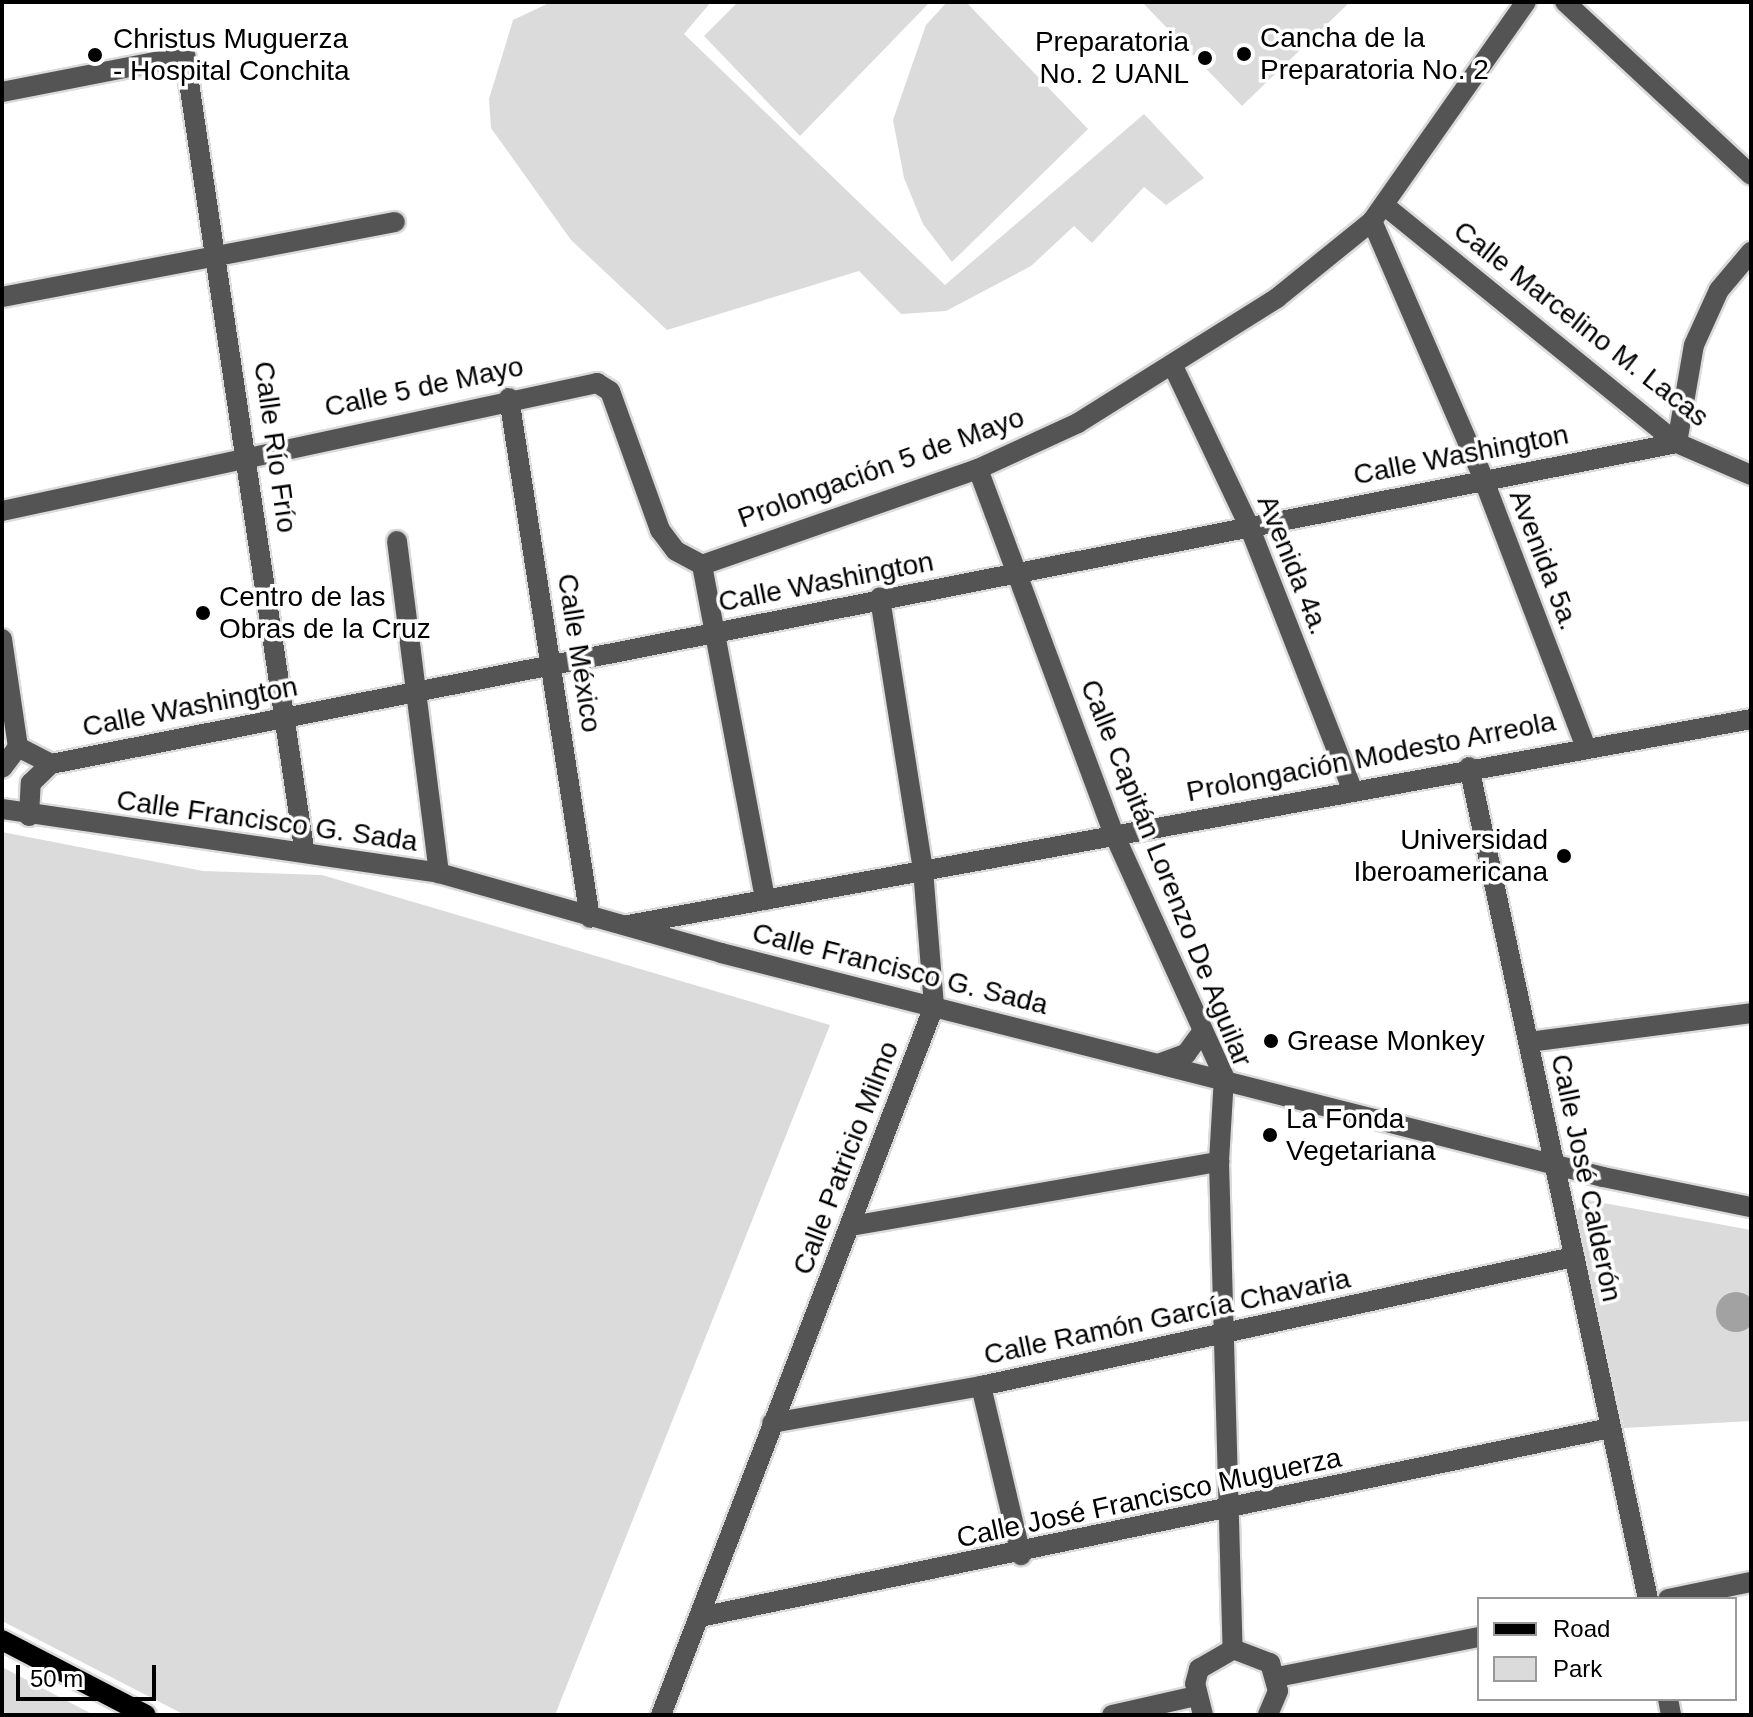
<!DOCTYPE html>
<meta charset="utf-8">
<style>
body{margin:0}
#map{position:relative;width:1753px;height:1717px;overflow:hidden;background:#fff;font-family:Arial,sans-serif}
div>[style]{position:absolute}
.green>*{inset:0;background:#dbdbdb}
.water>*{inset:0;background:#a2a2a2}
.round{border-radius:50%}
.roads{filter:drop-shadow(2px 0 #dbdbdb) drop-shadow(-2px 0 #dbdbdb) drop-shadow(0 2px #dbdbdb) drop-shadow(0 -2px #dbdbdb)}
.minor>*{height:20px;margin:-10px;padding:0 10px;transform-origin:10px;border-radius:10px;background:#545454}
.major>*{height:20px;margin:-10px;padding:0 10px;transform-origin:10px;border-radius:10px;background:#000}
.dots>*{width:22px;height:22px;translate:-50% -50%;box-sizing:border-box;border:4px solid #fff;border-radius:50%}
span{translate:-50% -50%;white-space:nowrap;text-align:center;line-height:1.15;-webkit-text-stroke:7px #fff;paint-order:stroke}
.poi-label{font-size:28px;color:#000}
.left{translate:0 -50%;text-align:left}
.right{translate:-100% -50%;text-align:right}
.street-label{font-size:28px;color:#000}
.frame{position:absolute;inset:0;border:4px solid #000;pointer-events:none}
.legend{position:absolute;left:1477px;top:1597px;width:260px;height:104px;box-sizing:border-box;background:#fff;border:2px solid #999;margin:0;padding:10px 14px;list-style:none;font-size:24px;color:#000}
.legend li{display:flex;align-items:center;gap:16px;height:40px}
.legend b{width:40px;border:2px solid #999}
.scale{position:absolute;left:16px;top:1665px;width:140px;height:36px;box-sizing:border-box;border:4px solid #000;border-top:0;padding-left:10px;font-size:24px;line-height:28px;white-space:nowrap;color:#000;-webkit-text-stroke:6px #fff;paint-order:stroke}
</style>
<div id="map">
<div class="green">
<div style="clip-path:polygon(551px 2px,711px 2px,684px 34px,945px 285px,1144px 114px,1204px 178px,1166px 205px,1144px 187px,1092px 243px,1074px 226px,1031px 266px,946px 311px,901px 314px,859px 271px,667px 330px,571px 240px,491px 128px,489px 99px,513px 20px)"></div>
<div style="clip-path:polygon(738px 2px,930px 2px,800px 136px,704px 36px)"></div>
<div style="clip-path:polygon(947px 2px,966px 2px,1088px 129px,952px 262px,923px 224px,904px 178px,893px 120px,926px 25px)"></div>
<div style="clip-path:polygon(1142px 2px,1350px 2px,1242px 106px)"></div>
<div style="clip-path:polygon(2px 832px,203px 871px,322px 875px,830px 1025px,555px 1715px,185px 1715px,2px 1621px)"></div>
<div style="clip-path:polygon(1587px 1200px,1751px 1230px,1751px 1421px,1624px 1428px,1576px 1212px)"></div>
<div style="clip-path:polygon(2px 1667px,94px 1715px,2px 1715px)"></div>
</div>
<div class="water">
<div class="round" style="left:1716px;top:1292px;width:40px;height:40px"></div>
</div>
<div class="roads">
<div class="minor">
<div style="left:1565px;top:2px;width:254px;rotate:42.9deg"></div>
<div style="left:2px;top:92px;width:187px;rotate:-11.1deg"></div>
<div style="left:185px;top:56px;width:801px;rotate:81.46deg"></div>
<div style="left:1384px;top:205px;width:377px;rotate:39.1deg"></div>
<div style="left:1677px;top:443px;width:81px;rotate:23.4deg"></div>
<div style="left:1372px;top:221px;width:280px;rotate:66.6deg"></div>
<div style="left:1483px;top:478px;width:286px;rotate:69.1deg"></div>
<div style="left:2px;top:297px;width:400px;rotate:-10.8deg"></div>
<div style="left:1173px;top:366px;width:177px;rotate:64.6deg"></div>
<div style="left:1249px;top:526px;width:282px;rotate:68.6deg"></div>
<div style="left:509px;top:398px;width:526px;rotate:81.15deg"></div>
<div style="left:978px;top:469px;width:390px;rotate:69.6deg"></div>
<div style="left:1114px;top:834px;width:267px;rotate:65.6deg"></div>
<div style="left:1224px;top:1077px;width:85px;rotate:93.4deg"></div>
<div style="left:1219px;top:1162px;width:487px;rotate:88.4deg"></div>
<div style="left:2px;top:511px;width:609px;rotate:-12.14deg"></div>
<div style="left:597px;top:383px;width:15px;rotate:32deg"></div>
<div style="left:610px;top:391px;width:148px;rotate:70.2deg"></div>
<div style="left:660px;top:530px;width:26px;rotate:53deg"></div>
<div style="left:676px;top:551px;width:30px;rotate:28deg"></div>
<div style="left:702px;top:565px;width:292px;rotate:-19.2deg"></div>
<div style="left:978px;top:469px;width:110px;rotate:-24.7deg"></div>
<div style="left:1078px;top:423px;width:235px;rotate:-32.1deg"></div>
<div style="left:1277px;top:298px;width:122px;rotate:-39deg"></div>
<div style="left:1372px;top:221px;width:268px;rotate:-54.9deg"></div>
<div style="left:397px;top:541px;width:335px;rotate:82.8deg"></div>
<div style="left:702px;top:565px;width:341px;rotate:79.3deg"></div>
<div style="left:2px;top:639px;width:109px;rotate:81.6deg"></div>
<div style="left:18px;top:747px;width:26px;rotate:127deg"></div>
<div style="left:18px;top:747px;width:37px;rotate:27deg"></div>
<div style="left:51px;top:764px;width:1657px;rotate:-11.17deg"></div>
<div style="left:1677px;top:443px;width:99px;rotate:-80.2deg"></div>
<div style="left:1694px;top:345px;width:60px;rotate:-65.6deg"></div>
<div style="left:1719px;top:290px;width:50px;rotate:-49.9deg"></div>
<div style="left:1469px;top:767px;width:851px;rotate:77.86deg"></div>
<div style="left:2px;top:809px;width:442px;rotate:8.3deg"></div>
<div style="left:439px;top:873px;width:293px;rotate:15.8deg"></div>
<div style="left:721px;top:953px;width:910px;rotate:14.25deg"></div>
<div style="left:1603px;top:1177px;width:151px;rotate:11.5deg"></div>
<div style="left:29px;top:816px;width:33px;rotate:-87deg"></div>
<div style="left:31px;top:783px;width:28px;rotate:-44deg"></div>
<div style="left:628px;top:925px;width:1142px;rotate:-10.39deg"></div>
<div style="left:1529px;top:1042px;width:224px;rotate:-7.4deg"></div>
<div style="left:1161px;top:1063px;width:27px;rotate:-20deg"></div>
<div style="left:1186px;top:1054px;width:29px;rotate:-54deg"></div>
<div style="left:851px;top:1226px;width:374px;rotate:-9.9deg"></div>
<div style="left:981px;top:1386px;width:174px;rotate:76.7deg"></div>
<div style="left:772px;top:1423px;width:212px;rotate:-10deg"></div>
<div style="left:981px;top:1386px;width:606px;rotate:-12.29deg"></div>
<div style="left:1668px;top:1599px;width:85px;rotate:-11.6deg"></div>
<div style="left:700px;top:1617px;width:929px;rotate:-11.73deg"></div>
<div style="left:1277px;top:1677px;width:206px;rotate:-11.2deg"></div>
<div style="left:1668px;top:1699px;width:16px;rotate:79deg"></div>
<div style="left:661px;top:1715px;width:760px;rotate:-68.94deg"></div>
<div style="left:934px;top:1006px;width:136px;rotate:-94.6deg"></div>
<div style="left:923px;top:870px;width:276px;rotate:-99deg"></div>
<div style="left:1112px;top:1715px;width:86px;rotate:-12.7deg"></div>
<div style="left:1203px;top:1715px;width:32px;rotate:-104deg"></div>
<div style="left:1195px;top:1684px;width:16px;rotate:-75deg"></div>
<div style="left:1199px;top:1669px;width:39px;rotate:-30deg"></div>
<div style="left:1233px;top:1649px;width:40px;rotate:21deg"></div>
<div style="left:1270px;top:1663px;width:29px;rotate:74deg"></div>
<div style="left:1278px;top:1691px;width:26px;rotate:113deg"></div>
</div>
<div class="major">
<div style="left:2px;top:1640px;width:162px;rotate:27.5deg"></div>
</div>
</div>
<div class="dots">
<div style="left:1244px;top:54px;background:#000"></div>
<div style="left:95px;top:55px;background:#000"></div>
<div style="left:1205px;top:58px;background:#000"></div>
<div style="left:203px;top:613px;background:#000"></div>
<div style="left:1564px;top:856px;background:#000"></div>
<div style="left:1271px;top:1041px;background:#000"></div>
<div style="left:1270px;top:1135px;background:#000"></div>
</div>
<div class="poi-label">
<span class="left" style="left:1260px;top:54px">Cancha de la<br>Preparatoria No. 2</span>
<span class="left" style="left:113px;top:55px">Christus Muguerza<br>- Hospital Conchita</span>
<span class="right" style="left:1189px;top:58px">Preparatoria<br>No. 2 UANL</span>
<span class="left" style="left:219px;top:613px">Centro de las<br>Obras de la Cruz</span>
<span class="right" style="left:1548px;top:856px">Universidad<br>Iberoamericana</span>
<span class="left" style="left:1287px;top:1041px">Grease Monkey</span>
<span class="left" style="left:1286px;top:1135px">La Fonda<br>Vegetariana</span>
</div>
<div class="street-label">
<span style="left:1581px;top:324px;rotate:38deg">Calle Marcelino M. Lacas</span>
<span style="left:424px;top:387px;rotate:-12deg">Calle 5 de Mayo</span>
<span style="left:275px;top:447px;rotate:82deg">Calle Río Frío</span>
<span style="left:1461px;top:455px;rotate:-11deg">Calle Washington</span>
<span style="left:881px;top:468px;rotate:-20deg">Prolongación 5 de Mayo</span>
<span style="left:1544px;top:560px;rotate:69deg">Avenida 5a.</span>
<span style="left:1293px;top:565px;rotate:68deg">Avenida 4a.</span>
<span style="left:826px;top:582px;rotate:-11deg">Calle Washington</span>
<span style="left:579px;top:653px;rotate:81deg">Calle México</span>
<span style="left:190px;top:707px;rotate:-11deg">Calle Washington</span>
<span style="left:1371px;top:757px;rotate:-11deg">Prolongación Modesto Arreola</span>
<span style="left:267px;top:821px;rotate:8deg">Calle Francisco G. Sada</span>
<span style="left:1166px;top:873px;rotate:68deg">Calle Capitán Lorenzo De Aguilar</span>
<span style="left:900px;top:969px;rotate:14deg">Calle Francisco G. Sada</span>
<span style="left:846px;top:1158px;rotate:-69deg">Calle Patricio Milmo</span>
<span style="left:1586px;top:1178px;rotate:78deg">Calle José Calderón</span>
<span style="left:1167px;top:1317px;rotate:-12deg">Calle Ramón García Chavaria</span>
<span style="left:1149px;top:1498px;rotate:-12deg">Calle José Francisco Muguerza</span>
</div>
<div class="frame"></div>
<ul class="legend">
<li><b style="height:10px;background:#000"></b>Road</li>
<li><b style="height:22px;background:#dbdbdb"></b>Park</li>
</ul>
<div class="scale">50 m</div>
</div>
